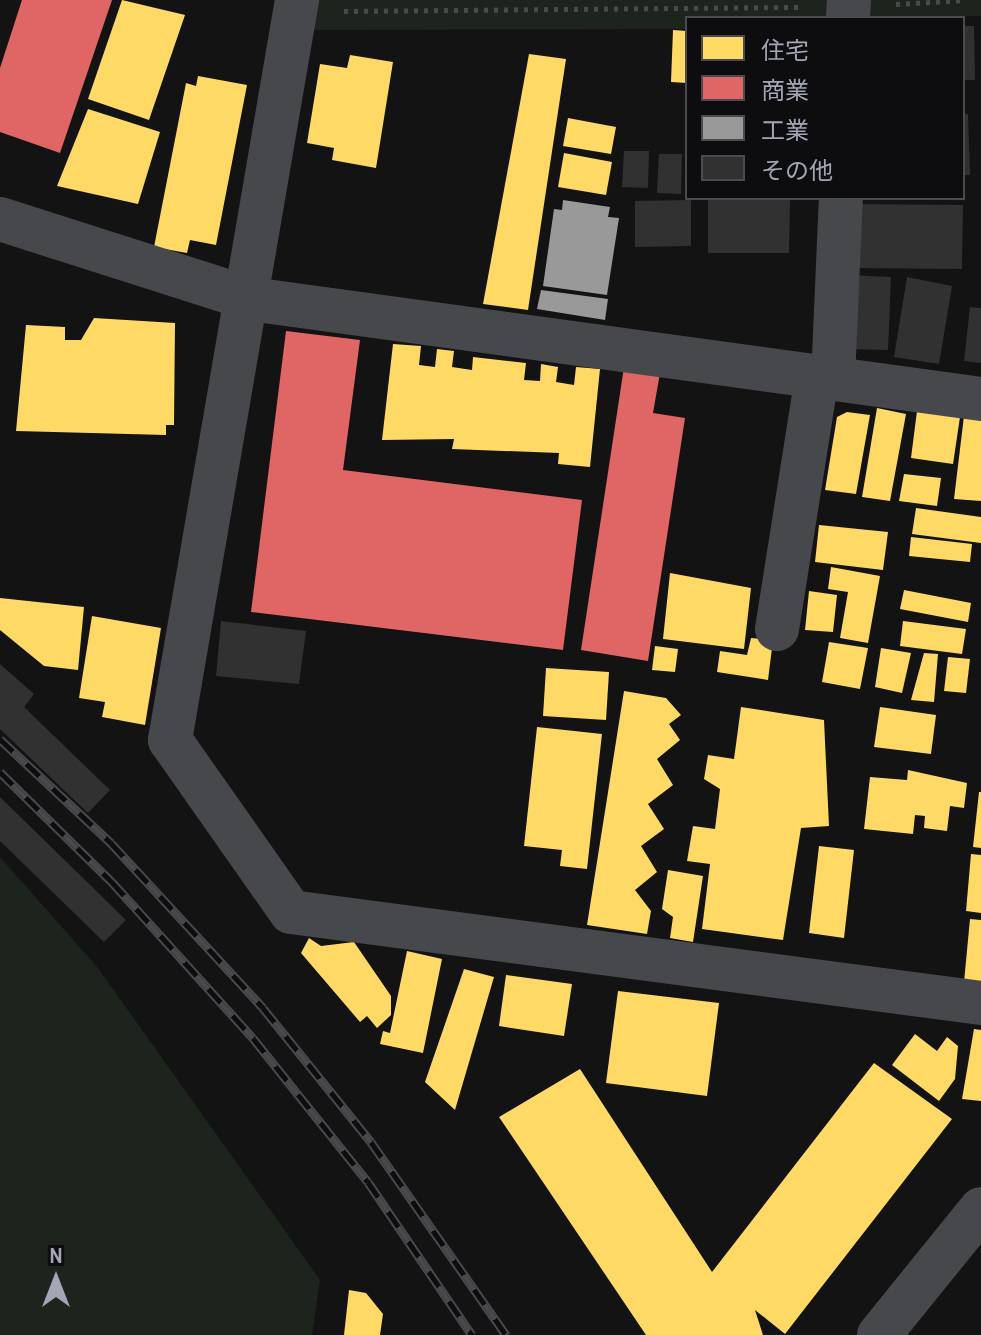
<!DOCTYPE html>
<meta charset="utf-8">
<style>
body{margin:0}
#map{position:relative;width:981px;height:1335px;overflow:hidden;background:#131313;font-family:"Archivo Narrow","Noto Sans JP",sans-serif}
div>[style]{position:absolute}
.green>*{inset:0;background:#1d231d}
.homes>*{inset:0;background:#ffd966}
.shops>*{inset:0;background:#e06666}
.industry>*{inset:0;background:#999}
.building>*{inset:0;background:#313132}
.path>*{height:5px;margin-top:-2.5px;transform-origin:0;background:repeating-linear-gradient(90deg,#49494e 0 4px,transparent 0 10px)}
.street>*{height:44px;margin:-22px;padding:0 22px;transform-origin:22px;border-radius:22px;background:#47484c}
.rail>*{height:9px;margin-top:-4.5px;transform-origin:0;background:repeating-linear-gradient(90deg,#0d0d0f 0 18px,#48494c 0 36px);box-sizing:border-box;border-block:2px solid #48494c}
span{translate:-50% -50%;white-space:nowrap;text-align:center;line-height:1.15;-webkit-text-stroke:8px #0d0d0f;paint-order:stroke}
.legend{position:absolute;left:685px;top:16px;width:280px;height:184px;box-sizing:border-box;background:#0d0d0f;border:2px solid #494b51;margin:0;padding:10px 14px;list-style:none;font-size:24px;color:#a3a7b5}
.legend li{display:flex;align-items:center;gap:16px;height:40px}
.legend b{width:40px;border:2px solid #494b51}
.north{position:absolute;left:16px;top:1239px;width:80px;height:80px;-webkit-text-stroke:6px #0d0d0f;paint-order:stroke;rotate:0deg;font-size:22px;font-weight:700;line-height:32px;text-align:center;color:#a3a7b5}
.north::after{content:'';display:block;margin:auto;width:28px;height:36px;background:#a3a7b5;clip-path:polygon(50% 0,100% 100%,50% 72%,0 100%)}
</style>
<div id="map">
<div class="green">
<div style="clip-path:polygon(315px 0,833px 0,834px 18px,687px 18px,687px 29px,309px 30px)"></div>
<div style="clip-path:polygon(868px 0,981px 0,981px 16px,868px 17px)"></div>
<div style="clip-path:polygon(0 857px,98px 968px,320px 1280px,312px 1335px,0 1335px)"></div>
</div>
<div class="homes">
<div style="clip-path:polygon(122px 0,185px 15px,149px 120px,88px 99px)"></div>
<div style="clip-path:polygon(673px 30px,687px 31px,687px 83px,671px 82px)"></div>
<div style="clip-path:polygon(529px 54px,566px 59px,528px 310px,483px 304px)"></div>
<div style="clip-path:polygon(350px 55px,393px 62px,376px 168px,332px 160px,334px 148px,307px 143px,320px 64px,347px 68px)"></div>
<div style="clip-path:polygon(198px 76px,247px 85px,216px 245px,190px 240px,187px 253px,154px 247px,186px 83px,196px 86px)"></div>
<div style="clip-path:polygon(88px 109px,160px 132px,138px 204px,57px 186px)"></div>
<div style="clip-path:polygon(568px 118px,616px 127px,611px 154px,563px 146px)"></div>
<div style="clip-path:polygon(564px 153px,612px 162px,606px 195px,558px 187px)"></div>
<div style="clip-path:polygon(94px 318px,175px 323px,174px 425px,166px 425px,166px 435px,16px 431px,26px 325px,65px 327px,65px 340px,81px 340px)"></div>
<div style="clip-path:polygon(393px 344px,421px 346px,419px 365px,435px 367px,437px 349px,454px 351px,452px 367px,472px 370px,473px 357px,526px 363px,524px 380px,540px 381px,541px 364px,558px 367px,556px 382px,574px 385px,576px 367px,600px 369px,590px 467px,558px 464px,559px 453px,452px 449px,454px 439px,382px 440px)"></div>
<div style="clip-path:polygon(877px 408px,906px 414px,890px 501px,862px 497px)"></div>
<div style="clip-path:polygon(917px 411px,960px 417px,953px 464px,911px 458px)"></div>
<div style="clip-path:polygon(847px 412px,870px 415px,856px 494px,825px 490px,837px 417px)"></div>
<div style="clip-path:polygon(964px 416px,981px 418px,981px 501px,954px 499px)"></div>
<div style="clip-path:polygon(904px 474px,941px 478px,937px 506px,899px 501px)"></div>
<div style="clip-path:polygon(916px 508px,981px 517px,981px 543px,912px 534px)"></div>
<div style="clip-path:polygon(819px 525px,888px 532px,883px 570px,815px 562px)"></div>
<div style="clip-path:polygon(911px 537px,972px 544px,970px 562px,909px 556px)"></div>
<div style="clip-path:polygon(831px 567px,880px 576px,868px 643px,840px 638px,848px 592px,828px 589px)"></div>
<div style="clip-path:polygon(670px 573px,751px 588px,744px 649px,663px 639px)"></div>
<div style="clip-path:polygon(904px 590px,971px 603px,968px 622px,900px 609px)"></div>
<div style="clip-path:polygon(809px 591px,837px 595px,833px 632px,805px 630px)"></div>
<div style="clip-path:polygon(0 598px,84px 607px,78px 670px,44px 666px,0 630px)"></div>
<div style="clip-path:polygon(92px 616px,161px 628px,145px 725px,102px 717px,105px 702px,79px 698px)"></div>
<div style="clip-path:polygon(903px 621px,966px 629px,962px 654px,900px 646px)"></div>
<div style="clip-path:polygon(751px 638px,773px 640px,768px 680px,717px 672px,720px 651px,747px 655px)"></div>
<div style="clip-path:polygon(829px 642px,868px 648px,860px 689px,822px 682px)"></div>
<div style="clip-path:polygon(655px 646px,678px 649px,675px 672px,652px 670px)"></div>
<div style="clip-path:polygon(881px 648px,911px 653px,902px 693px,875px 687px)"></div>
<div style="clip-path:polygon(924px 653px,938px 654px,934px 702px,911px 700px)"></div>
<div style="clip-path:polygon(948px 657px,970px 659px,966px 693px,944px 691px)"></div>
<div style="clip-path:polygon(546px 668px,609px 672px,606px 720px,543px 716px)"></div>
<div style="clip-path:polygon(624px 691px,666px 698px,681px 715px,669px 724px,680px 740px,657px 759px,673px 785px,648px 804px,664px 829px,641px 846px,657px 872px,635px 890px,651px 911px,647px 934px,587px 925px)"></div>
<div style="clip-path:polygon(741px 707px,824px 720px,829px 826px,801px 828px,783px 940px,702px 929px,710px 864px,687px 861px,693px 826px,715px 829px,720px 789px,704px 779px,708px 755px,734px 759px)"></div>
<div style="clip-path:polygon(880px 707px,936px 715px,931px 754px,874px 747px)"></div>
<div style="clip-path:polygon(537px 727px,602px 734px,587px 869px,560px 866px,562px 850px,524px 846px)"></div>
<div style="clip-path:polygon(908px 770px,967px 783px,964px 808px,950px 806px,947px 831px,924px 828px,925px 816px,915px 815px,913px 834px,864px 829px,870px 777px,907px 780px)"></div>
<div style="clip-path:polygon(979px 792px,981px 792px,981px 848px,973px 847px)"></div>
<div style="clip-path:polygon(819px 846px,854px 850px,844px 938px,809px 933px)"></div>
<div style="clip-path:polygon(971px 854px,981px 855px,981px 913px,966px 911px)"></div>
<div style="clip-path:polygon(668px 870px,703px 876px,693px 942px,670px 938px,673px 917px,662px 909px)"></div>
<div style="clip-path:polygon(970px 919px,981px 920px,981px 983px,964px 982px)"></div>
<div style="clip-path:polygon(309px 938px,321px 946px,354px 942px,391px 996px,391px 1015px,377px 1028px,367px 1016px,360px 1022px,301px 953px)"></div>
<div style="clip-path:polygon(407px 951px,442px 959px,423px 1053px,380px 1044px,383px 1031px,390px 1033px)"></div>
<div style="clip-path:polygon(464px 969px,494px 977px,455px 1110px,425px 1082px)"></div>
<div style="clip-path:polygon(506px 975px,572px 984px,564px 1036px,499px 1026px)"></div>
<div style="clip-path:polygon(618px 991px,719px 1003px,707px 1096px,606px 1083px)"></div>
<div style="clip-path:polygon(974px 1029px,981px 1030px,981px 1101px,962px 1099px)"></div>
<div style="clip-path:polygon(915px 1034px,937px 1051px,947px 1037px,958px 1046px,955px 1079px,939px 1101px,892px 1065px)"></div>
<div style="clip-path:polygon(874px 1063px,952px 1119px,785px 1334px,755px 1310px,763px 1335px,646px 1335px,499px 1117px,580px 1069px,712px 1272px)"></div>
<div style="clip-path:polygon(349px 1290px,366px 1293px,383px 1314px,380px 1335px,344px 1335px)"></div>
</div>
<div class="shops">
<div style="clip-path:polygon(22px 0,112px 0,60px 153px,0 132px,0 68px)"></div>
<div style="clip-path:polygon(286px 331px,360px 340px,343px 470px,582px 500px,563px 650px,251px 612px)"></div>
<div style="clip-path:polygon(624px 367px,660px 373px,653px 413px,685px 418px,648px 661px,581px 650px)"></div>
</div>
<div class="industry">
<div style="clip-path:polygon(563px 200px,610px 207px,608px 217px,619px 218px,607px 295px,543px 286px,554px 209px,562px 210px)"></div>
<div style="clip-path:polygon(541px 290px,608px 299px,605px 320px,537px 309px)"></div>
</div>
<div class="building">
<div style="clip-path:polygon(963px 26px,974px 26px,975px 80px,963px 80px)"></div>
<div style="clip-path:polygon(963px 114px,968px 114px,970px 175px,963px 175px)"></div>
<div style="clip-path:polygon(624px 151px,649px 151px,648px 188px,622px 187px)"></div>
<div style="clip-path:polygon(659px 154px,682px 154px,681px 194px,657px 193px)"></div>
<div style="clip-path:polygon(708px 198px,790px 198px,789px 253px,708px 253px)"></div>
<div style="clip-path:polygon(691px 200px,691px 246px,635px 247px,635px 201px)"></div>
<div style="clip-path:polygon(850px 204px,963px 205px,962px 269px,850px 268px)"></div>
<div style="clip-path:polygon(849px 275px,891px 277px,888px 350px,846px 349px)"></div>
<div style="clip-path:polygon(907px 277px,952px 286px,939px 364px,894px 357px)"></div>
<div style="clip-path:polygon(970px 307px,981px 308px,981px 363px,964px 361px)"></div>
<div style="clip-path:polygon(221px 621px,306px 631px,299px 684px,216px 676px)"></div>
<div style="clip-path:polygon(0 664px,34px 694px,24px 707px,110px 790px,88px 813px,0 729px)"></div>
<div style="clip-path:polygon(0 797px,126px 920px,104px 942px,0 841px)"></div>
</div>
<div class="path">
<div style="left:896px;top:4px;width:70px;rotate:-3.3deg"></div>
<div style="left:344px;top:11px;width:458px;rotate:-0.5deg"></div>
</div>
<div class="street">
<div style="left:297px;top:0;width:751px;rotate:99.74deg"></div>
<div style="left:170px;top:740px;width:210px;rotate:54.9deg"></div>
<div style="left:291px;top:912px;width:696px;rotate:7.51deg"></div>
<div style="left:848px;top:18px;width:18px;rotate:-87deg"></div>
<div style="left:0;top:219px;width:262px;rotate:17.7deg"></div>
<div style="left:250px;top:299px;width:738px;rotate:7.79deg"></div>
<div style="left:833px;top:379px;width:181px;rotate:-87.5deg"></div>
<div style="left:777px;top:629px;width:256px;rotate:-81deg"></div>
<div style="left:879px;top:1335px;width:162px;rotate:-51deg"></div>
</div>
<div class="rail">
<div style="left:0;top:739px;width:152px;rotate:43.1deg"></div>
<div style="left:111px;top:843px;width:224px;rotate:47.3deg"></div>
<div style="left:263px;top:1008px;width:172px;rotate:51.1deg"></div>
<div style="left:371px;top:1142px;width:236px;rotate:55deg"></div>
<div style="left:0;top:772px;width:157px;rotate:44.5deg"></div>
<div style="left:112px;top:882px;width:210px;rotate:47.9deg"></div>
<div style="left:253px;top:1038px;width:184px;rotate:51.4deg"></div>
<div style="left:368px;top:1182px;width:185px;rotate:55.8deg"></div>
</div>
<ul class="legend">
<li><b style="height:22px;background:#ffd966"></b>住宅</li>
<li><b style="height:22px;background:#e06666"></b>商業</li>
<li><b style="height:22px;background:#999"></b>工業</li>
<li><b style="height:22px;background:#313132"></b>その他</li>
</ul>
<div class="north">N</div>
</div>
